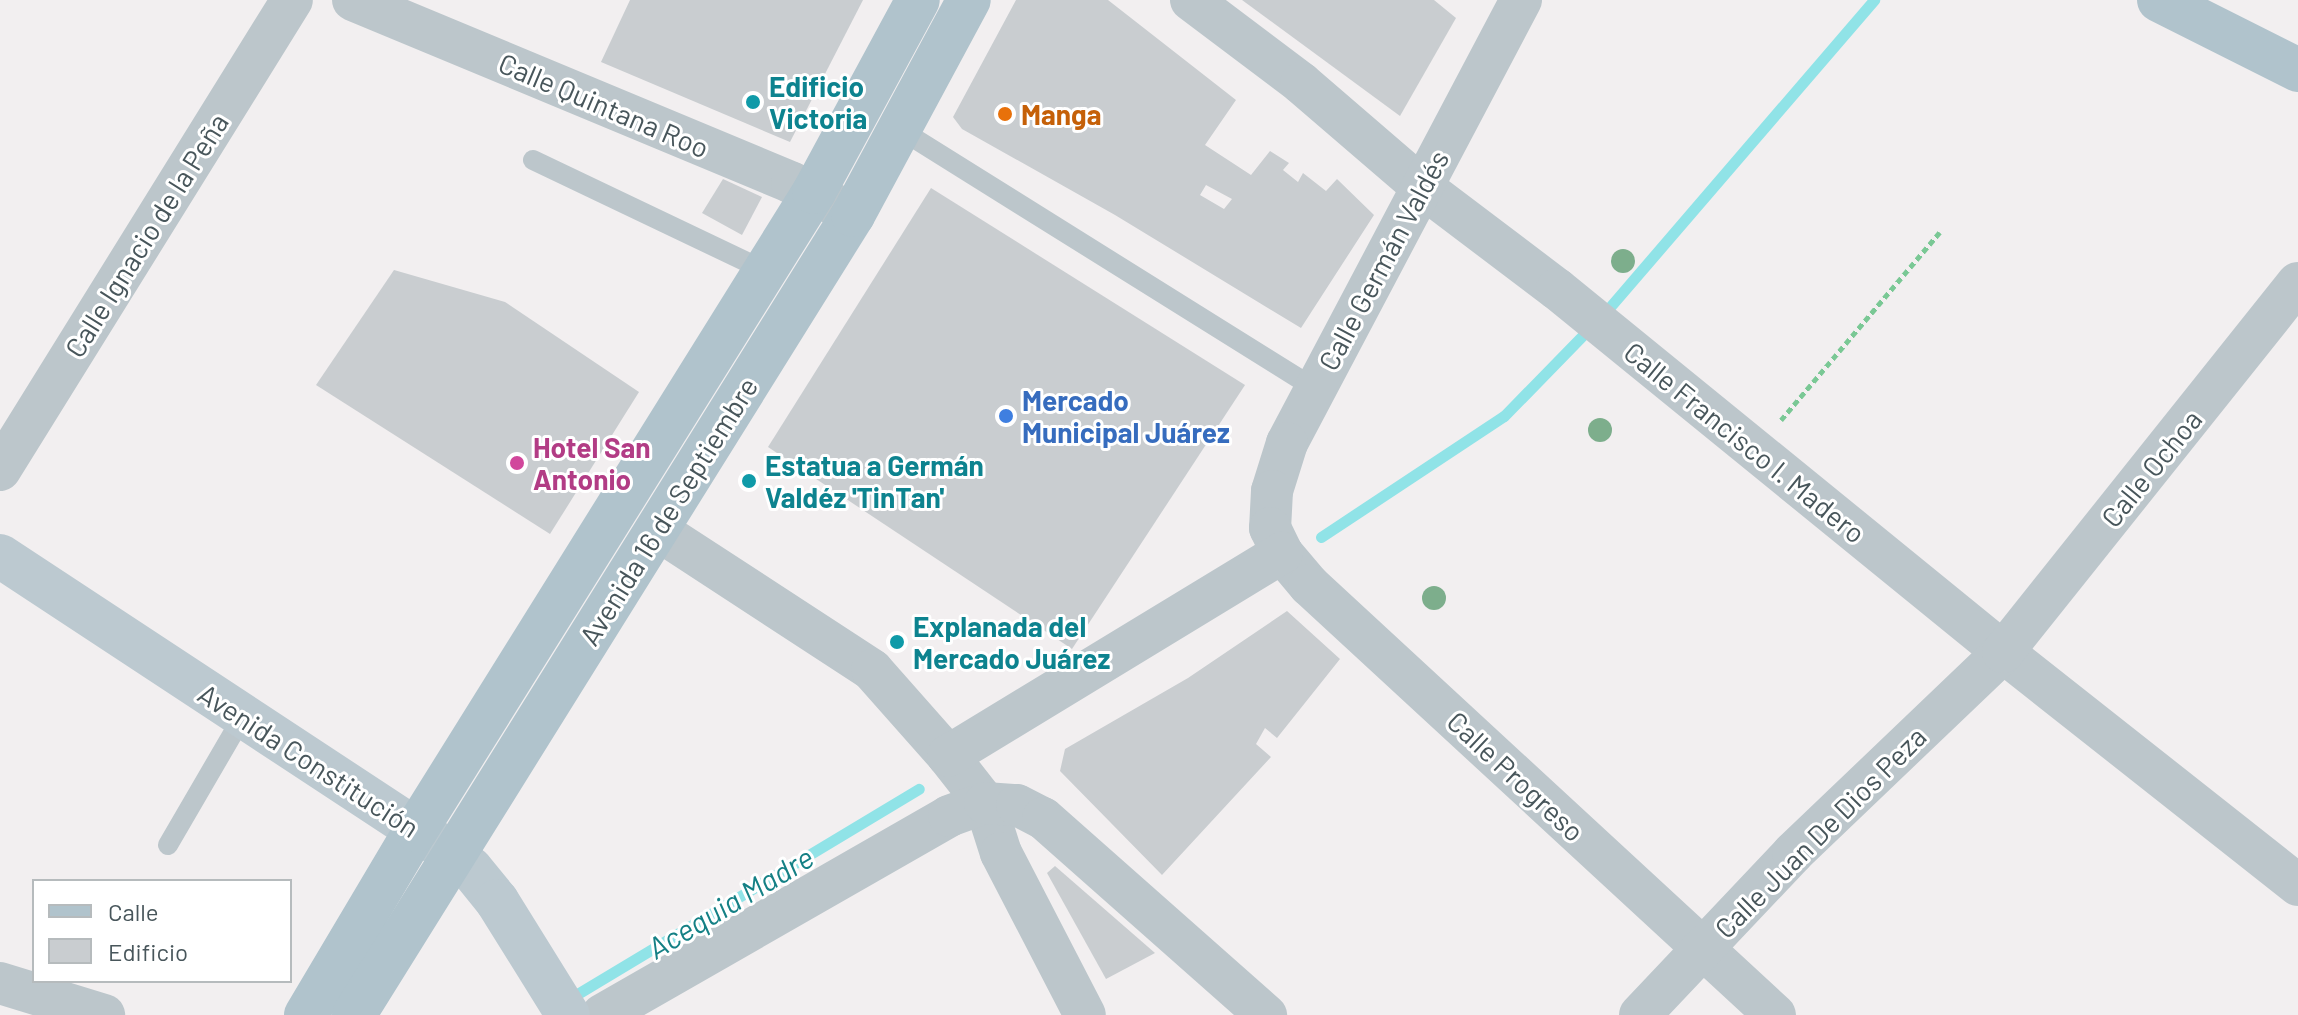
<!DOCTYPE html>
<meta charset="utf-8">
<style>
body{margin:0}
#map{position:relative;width:2298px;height:1015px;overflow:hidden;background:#f2eff0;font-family:Barlow,sans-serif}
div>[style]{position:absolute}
.stream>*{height:11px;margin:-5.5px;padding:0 5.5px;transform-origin:5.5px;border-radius:5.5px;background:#90e3e7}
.building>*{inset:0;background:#c9cdd0}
.path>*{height:5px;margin-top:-2.5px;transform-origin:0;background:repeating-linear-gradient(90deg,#7ac895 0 6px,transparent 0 10px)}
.lane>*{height:20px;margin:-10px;padding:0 10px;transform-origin:10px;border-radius:10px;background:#bcc6cb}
.street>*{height:42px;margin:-21px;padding:0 21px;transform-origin:21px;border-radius:21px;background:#bcc6cb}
.secondary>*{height:44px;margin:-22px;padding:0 22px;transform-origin:22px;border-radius:22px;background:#bcc9d0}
.primary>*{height:44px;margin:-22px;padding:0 22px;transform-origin:22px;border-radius:22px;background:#b0c3cc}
.trees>*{width:24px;height:24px;margin:-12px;border-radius:50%;background:#7dae8c}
.dots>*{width:22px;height:22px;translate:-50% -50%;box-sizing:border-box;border:4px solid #fff;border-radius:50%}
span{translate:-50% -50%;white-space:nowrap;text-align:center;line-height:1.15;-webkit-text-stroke:6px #fff;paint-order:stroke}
.culture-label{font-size:28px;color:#0d838f;font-weight:700}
.left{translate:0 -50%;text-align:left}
.street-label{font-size:28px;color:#48565b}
.food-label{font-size:28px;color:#c56008;font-weight:700}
.shop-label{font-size:28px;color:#366cbe;font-weight:700}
.hotel-label{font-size:28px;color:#b23c85;font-weight:700}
.water-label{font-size:30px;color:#148085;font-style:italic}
.legend{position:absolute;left:32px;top:879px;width:260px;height:104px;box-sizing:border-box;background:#fff;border:2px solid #b6bbbd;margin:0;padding:10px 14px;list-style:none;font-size:24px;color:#48565b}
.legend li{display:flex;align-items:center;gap:16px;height:40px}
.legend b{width:40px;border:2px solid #b6bbbd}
</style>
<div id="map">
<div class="stream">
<div style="left:1603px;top:315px;width:416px;rotate:-49.3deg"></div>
<div style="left:1321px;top:537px;width:219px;rotate:-33.5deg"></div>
<div style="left:1504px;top:416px;width:124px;rotate:-45.7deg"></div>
<div style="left:569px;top:999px;width:408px;rotate:-31deg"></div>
</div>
<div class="building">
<div style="clip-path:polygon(630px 0,863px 0,790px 142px,601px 62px)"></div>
<div style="clip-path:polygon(evenodd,1016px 0,1108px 0,1236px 100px,1205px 145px,1251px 175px,1270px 151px,1289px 163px,1283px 170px,1298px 182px,1303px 173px,1326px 191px,1337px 179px,1374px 215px,1301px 328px,1115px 215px,962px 129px,953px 117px,1016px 0,1206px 185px,1232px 199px,1224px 209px,1200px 195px,1206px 185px)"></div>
<div style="clip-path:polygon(1242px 0,1434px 0,1456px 18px,1400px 116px)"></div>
<div style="clip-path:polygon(723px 179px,762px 197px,742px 235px,702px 213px)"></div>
<div style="clip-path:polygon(931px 188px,1245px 385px,1072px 649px,768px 447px)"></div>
<div style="clip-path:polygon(394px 270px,505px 302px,639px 392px,550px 534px,316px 385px)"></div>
<div style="clip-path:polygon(1287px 611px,1340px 659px,1277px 738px,1265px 728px,1256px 744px,1271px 757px,1162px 875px,1060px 771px,1065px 749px,1188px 678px)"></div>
<div style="clip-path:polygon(1055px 866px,1155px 953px,1106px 979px,1047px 873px)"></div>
</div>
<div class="path">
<div style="left:1781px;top:420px;width:246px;rotate:-49.8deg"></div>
</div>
<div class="lane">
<div style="left:901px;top:130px;width:488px;rotate:32deg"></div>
<div style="left:533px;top:160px;width:263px;rotate:25.5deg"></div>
<div style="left:168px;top:845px;width:147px;rotate:-59.8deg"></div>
</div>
<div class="street">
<div style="left:353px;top:0;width:476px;rotate:22.6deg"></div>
<div style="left:792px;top:183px;width:59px;rotate:27deg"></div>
<div style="left:1191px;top:0;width:138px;rotate:37deg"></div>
<div style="left:1301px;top:83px;width:160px;rotate:40.7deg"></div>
<div style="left:1422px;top:187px;width:169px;rotate:37.1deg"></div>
<div style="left:1557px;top:289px;width:575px;rotate:39.14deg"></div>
<div style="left:2003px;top:652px;width:376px;rotate:38.3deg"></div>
<div style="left:1521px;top:0;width:501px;rotate:117.84deg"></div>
<div style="left:1287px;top:443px;width:50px;rotate:107.4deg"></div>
<div style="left:1272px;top:491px;width:37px;rotate:93deg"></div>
<div style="left:1270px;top:528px;width:28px;rotate:64deg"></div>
<div style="left:1282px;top:553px;width:42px;rotate:49.8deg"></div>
<div style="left:1309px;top:585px;width:634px;rotate:42.7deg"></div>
<div style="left:0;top:470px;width:553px;rotate:-58.15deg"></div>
<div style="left:676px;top:542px;width:234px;rotate:33.1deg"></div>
<div style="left:872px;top:670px;width:115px;rotate:48.5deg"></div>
<div style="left:948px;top:756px;width:60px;rotate:51.8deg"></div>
<div style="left:985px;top:803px;width:52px;rotate:72.3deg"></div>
<div style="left:1001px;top:853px;width:182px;rotate:62.6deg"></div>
<div style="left:948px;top:756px;width:391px;rotate:-31.3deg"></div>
<div style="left:0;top:983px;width:109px;rotate:17.1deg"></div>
<div style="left:602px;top:1015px;width:400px;rotate:-29.8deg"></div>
<div style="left:949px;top:816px;width:38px;rotate:-20deg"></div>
<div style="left:985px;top:803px;width:32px;rotate:4deg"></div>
<div style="left:1017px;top:805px;width:29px;rotate:27deg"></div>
<div style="left:1043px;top:818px;width:298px;rotate:41.5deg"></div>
<div style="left:1640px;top:1015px;width:223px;rotate:-46.6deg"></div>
<div style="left:1793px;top:853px;width:291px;rotate:-43.7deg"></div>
<div style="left:2003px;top:652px;width:472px;rotate:-51.4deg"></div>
</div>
<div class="secondary">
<div style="left:0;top:556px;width:542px;rotate:33.34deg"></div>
<div style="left:453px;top:854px;width:23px;rotate:40deg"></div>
<div style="left:471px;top:869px;width:41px;rotate:50.9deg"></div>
<div style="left:497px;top:901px;width:134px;rotate:58.1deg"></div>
</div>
<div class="primary">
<div style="left:2159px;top:0;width:156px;rotate:26.7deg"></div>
<div style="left:306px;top:1015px;width:215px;rotate:-59.3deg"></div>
<div style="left:416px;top:830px;width:752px;rotate:-58.04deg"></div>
<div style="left:814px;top:192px;width:218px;rotate:-61.6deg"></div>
<div style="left:354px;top:1015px;width:943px;rotate:-58.05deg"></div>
<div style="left:853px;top:215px;width:244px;rotate:-61.7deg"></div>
</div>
<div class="trees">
<div style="left:1623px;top:261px"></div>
<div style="left:1600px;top:430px"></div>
<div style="left:1434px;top:598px"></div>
</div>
<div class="dots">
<div style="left:753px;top:102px;background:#0f9aa8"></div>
<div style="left:1005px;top:114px;background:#e8710a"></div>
<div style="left:1006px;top:416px;background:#3f7fe0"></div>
<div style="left:517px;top:463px;background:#d1479c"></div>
<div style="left:749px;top:481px;background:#0f9aa8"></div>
<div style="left:897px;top:642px;background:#0f9aa8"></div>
</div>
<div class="culture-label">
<span class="left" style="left:769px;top:102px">Edificio<br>Victoria</span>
<span class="left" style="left:765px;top:481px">Estatua a Germán<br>Valdéz 'TinTan'</span>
<span class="left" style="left:913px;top:642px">Explanada del<br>Mercado Juárez</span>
</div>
<div class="street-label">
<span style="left:604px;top:105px;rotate:23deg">Calle Quintana Roo</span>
<span style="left:146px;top:235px;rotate:-58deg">Calle Ignacio de la Peña</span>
<span style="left:1383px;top:260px;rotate:-62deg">Calle Germán Valdés</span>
<span style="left:1745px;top:442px;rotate:39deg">Calle Francisco I. Madero</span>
<span style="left:2151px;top:468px;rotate:-51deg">Calle Ochoa</span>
<span style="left:668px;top:511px;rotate:-58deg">Avenida 16 de Septiembre</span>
<span style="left:309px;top:760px;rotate:33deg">Avenida Constitución</span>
<span style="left:1516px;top:776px;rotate:43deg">Calle Progreso</span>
<span style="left:1820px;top:832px;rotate:-45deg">Calle Juan De Dios Peza</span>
</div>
<div class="food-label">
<span class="left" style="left:1021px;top:114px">Manga</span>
</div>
<div class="shop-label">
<span class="left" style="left:1022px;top:416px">Mercado<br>Municipal Juárez</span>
</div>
<div class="hotel-label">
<span class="left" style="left:533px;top:463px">Hotel San<br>Antonio</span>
</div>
<div class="water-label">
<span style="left:730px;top:902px;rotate:-31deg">Acequia Madre</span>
</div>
<ul class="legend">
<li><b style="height:10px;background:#b0c3cc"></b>Calle</li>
<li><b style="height:22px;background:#c9cdd0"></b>Edificio</li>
</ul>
</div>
